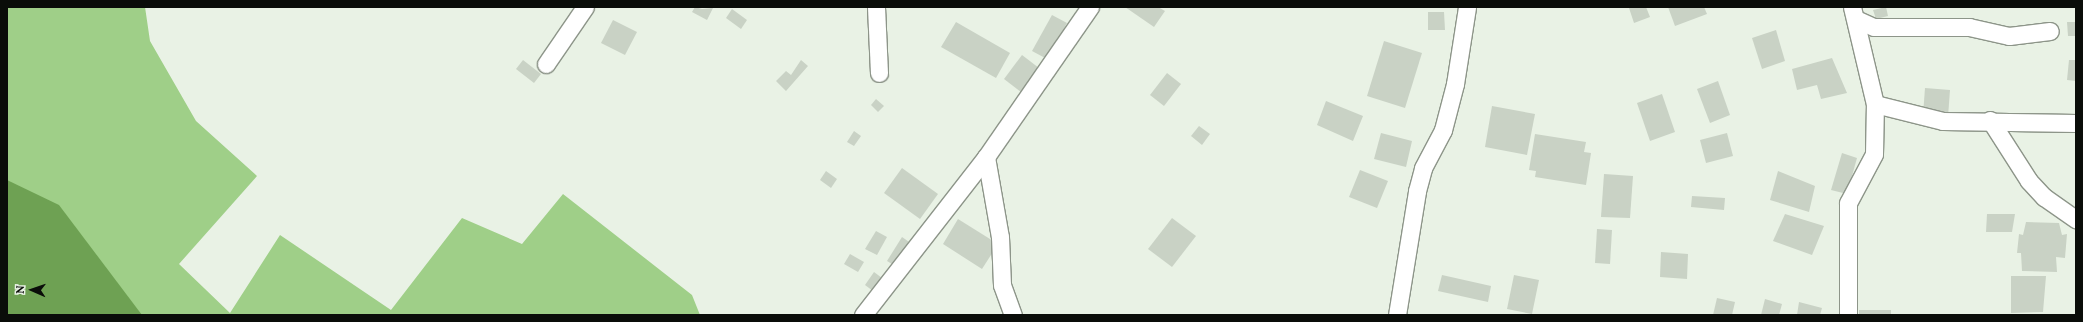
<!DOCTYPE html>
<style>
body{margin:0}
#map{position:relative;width:2083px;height:322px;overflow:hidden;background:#e9f2e5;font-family:Lora,serif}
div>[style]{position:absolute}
.green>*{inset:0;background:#9fcf88}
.water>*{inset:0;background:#6ea153}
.building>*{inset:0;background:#c9d2c5}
.roads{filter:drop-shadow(1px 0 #8d9589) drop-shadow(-1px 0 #8d9589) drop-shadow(0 1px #8d9589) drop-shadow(0 -1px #8d9589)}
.minor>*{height:17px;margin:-8.5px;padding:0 8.5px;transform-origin:8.5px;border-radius:8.5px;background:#fff}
span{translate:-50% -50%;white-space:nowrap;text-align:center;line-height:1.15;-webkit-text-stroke:3.5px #e9f2e5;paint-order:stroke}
.frame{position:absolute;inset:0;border:8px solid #0a0d09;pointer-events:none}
.north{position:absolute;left:12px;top:270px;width:40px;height:40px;-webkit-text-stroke:3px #e9f2e5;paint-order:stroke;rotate:272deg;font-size:11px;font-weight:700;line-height:16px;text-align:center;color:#0a0d09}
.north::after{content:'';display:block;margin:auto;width:14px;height:18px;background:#0a0d09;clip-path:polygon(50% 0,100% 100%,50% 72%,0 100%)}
</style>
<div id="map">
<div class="green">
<div style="clip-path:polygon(7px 7px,145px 7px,150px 41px,196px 121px,257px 176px,179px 264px,230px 313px,280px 235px,391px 310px,462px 218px,522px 244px,563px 194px,692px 295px,700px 315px,7px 315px)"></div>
</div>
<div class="water">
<div style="clip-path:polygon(7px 180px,59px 205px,142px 315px,7px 315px)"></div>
</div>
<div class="building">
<div style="clip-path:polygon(695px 7px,702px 9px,713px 8px,707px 20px,692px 12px)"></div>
<div style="clip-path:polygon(1125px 7px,1158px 7px,1165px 11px,1154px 27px)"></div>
<div style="clip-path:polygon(1646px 7px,1650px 17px,1634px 23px,1629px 8px)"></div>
<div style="clip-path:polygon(1668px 7px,1704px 7px,1707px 14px,1675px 26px)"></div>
<div style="clip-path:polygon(1886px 7px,1888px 16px,1876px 19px,1873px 10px)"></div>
<div style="clip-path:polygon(732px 9px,747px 20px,741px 29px,726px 18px)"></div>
<div style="clip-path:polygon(1428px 12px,1444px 12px,1445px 30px,1428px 30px)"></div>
<div style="clip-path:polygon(1052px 15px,1067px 23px,1047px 59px,1032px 51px)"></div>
<div style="clip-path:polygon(613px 20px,637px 32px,625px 55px,601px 43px)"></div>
<div style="clip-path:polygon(956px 22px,1010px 53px,996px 78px,941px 47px)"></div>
<div style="clip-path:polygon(2067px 22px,2076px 22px,2076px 36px,2068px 36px)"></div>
<div style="clip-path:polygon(1776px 30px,1785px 61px,1762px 69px,1752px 38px)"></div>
<div style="clip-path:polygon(1384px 41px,1422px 53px,1405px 108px,1367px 96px)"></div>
<div style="clip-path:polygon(1022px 55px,1039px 68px,1021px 92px,1004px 79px)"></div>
<div style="clip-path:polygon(1832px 58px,1847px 93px,1821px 99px,1817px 85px,1797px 90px,1792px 69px)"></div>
<div style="clip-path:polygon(523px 60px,541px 74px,534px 83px,516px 69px)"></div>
<div style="clip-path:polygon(801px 60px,808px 66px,786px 91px,776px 81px,786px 71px,791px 75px)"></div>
<div style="clip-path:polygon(2069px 60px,2076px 60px,2076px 81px,2067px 80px)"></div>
<div style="clip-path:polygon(1167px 73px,1181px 84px,1164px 106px,1150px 95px)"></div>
<div style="clip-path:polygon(1718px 81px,1730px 115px,1710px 123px,1697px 89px)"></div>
<div style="clip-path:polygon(1925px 88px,1950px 90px,1948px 117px,1923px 115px)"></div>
<div style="clip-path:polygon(1662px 94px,1675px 132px,1650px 141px,1637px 103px)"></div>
<div style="clip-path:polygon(876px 99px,884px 106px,878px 112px,871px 105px)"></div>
<div style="clip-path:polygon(1326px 101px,1363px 116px,1353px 141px,1317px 125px)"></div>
<div style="clip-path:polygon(1492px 106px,1535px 114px,1527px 155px,1485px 147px)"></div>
<div style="clip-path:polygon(1199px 126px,1210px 134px,1202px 145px,1191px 136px)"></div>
<div style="clip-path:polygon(854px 131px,861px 136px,854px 146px,847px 142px)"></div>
<div style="clip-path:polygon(1381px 133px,1412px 141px,1406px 167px,1374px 159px)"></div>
<div style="clip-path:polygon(1727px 133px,1733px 156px,1706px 163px,1700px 140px)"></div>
<div style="clip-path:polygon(1535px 134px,1586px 142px,1584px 152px,1591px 153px,1586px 185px,1535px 177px,1536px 171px,1529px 170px)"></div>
<div style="clip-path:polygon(1842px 153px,1857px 158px,1847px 194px,1831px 190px)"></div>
<div style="clip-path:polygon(902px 168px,938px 194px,920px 219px,884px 193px)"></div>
<div style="clip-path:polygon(1360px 170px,1388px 181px,1377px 208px,1349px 197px)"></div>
<div style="clip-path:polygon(826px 171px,837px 179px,831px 188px,820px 180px)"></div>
<div style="clip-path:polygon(1778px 171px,1815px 186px,1809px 212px,1770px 200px)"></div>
<div style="clip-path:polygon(1604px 174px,1633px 176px,1630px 218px,1601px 217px)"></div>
<div style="clip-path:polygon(1692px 196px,1725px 198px,1724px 210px,1691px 207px)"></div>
<div style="clip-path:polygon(1785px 214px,1824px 226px,1812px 255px,1773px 241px)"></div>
<div style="clip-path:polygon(1987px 214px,2015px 214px,2012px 232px,1986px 232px)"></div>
<div style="clip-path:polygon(1172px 218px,1196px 236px,1172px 267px,1148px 249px)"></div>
<div style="clip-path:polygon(958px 219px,998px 244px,982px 269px,943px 244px)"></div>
<div style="clip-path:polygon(2026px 222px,2059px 223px,2062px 235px,2067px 234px,2065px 258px,2056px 257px,2057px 272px,2022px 271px,2021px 253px,2017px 253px,2019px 234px,2023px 235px)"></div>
<div style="clip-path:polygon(1597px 229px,1612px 230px,1610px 264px,1595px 263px)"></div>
<div style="clip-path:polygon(876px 231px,887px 237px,877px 255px,865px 249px)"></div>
<div style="clip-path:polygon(902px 237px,912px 244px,897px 267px,887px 261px)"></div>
<div style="clip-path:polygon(1661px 252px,1688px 254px,1687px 279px,1660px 277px)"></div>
<div style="clip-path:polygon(850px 254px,864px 262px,858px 272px,844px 264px)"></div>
<div style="clip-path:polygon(874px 272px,882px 278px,873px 291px,865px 285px)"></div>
<div style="clip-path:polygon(1442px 275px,1491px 286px,1488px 302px,1438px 291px)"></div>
<div style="clip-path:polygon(1514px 275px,1539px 280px,1532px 314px,1507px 309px)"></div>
<div style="clip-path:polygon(2011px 276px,2046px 276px,2043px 312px,2011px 313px)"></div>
<div style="clip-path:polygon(1717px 298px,1735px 302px,1732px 315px,1713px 315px)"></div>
<div style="clip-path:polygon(1765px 299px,1782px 304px,1779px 315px,1761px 315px)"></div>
<div style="clip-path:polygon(1799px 302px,1822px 308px,1820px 315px,1797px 315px)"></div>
<div style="clip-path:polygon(1859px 310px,1891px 310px,1891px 315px,1859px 315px)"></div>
</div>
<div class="roads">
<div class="minor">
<div style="left:876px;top:7px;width:66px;rotate:87.4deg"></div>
<div style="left:1852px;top:7px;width:100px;rotate:76.7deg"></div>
<div style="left:1875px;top:104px;width:70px;rotate:14deg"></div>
<div style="left:1943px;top:121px;width:133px;rotate:0.9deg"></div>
<div style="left:1858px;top:20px;width:17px;rotate:24deg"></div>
<div style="left:1874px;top:27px;width:95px"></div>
<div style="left:1969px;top:27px;width:41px;rotate:12.7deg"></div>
<div style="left:2009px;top:36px;width:41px;rotate:-7deg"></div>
<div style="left:546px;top:64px;width:69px;rotate:-55.6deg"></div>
<div style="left:1990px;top:120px;width:72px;rotate:57.4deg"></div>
<div style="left:2029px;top:181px;width:22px;rotate:47deg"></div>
<div style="left:2044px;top:197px;width:39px;rotate:35deg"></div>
<div style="left:986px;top:157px;width:81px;rotate:80.1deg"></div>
<div style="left:1000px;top:237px;width:48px;rotate:87.6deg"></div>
<div style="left:1002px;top:285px;width:32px;rotate:70deg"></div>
<div style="left:863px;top:315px;width:200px;rotate:-52.1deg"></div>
<div style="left:986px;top:157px;width:183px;rotate:-55.3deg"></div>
<div style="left:1397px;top:315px;width:126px;rotate:-80.8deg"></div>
<div style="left:1417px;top:191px;width:24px;rotate:-75deg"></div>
<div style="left:1423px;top:168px;width:43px;rotate:-62.2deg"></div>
<div style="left:1443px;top:130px;width:48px;rotate:-75.4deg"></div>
<div style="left:1455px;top:84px;width:78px;rotate:-81.1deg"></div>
<div style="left:1848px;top:315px;width:112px;rotate:-90deg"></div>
<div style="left:1848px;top:203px;width:55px;rotate:-62deg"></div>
<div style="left:1874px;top:154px;width:50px;rotate:-88.9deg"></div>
</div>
</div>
<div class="frame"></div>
<div class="north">N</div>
</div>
